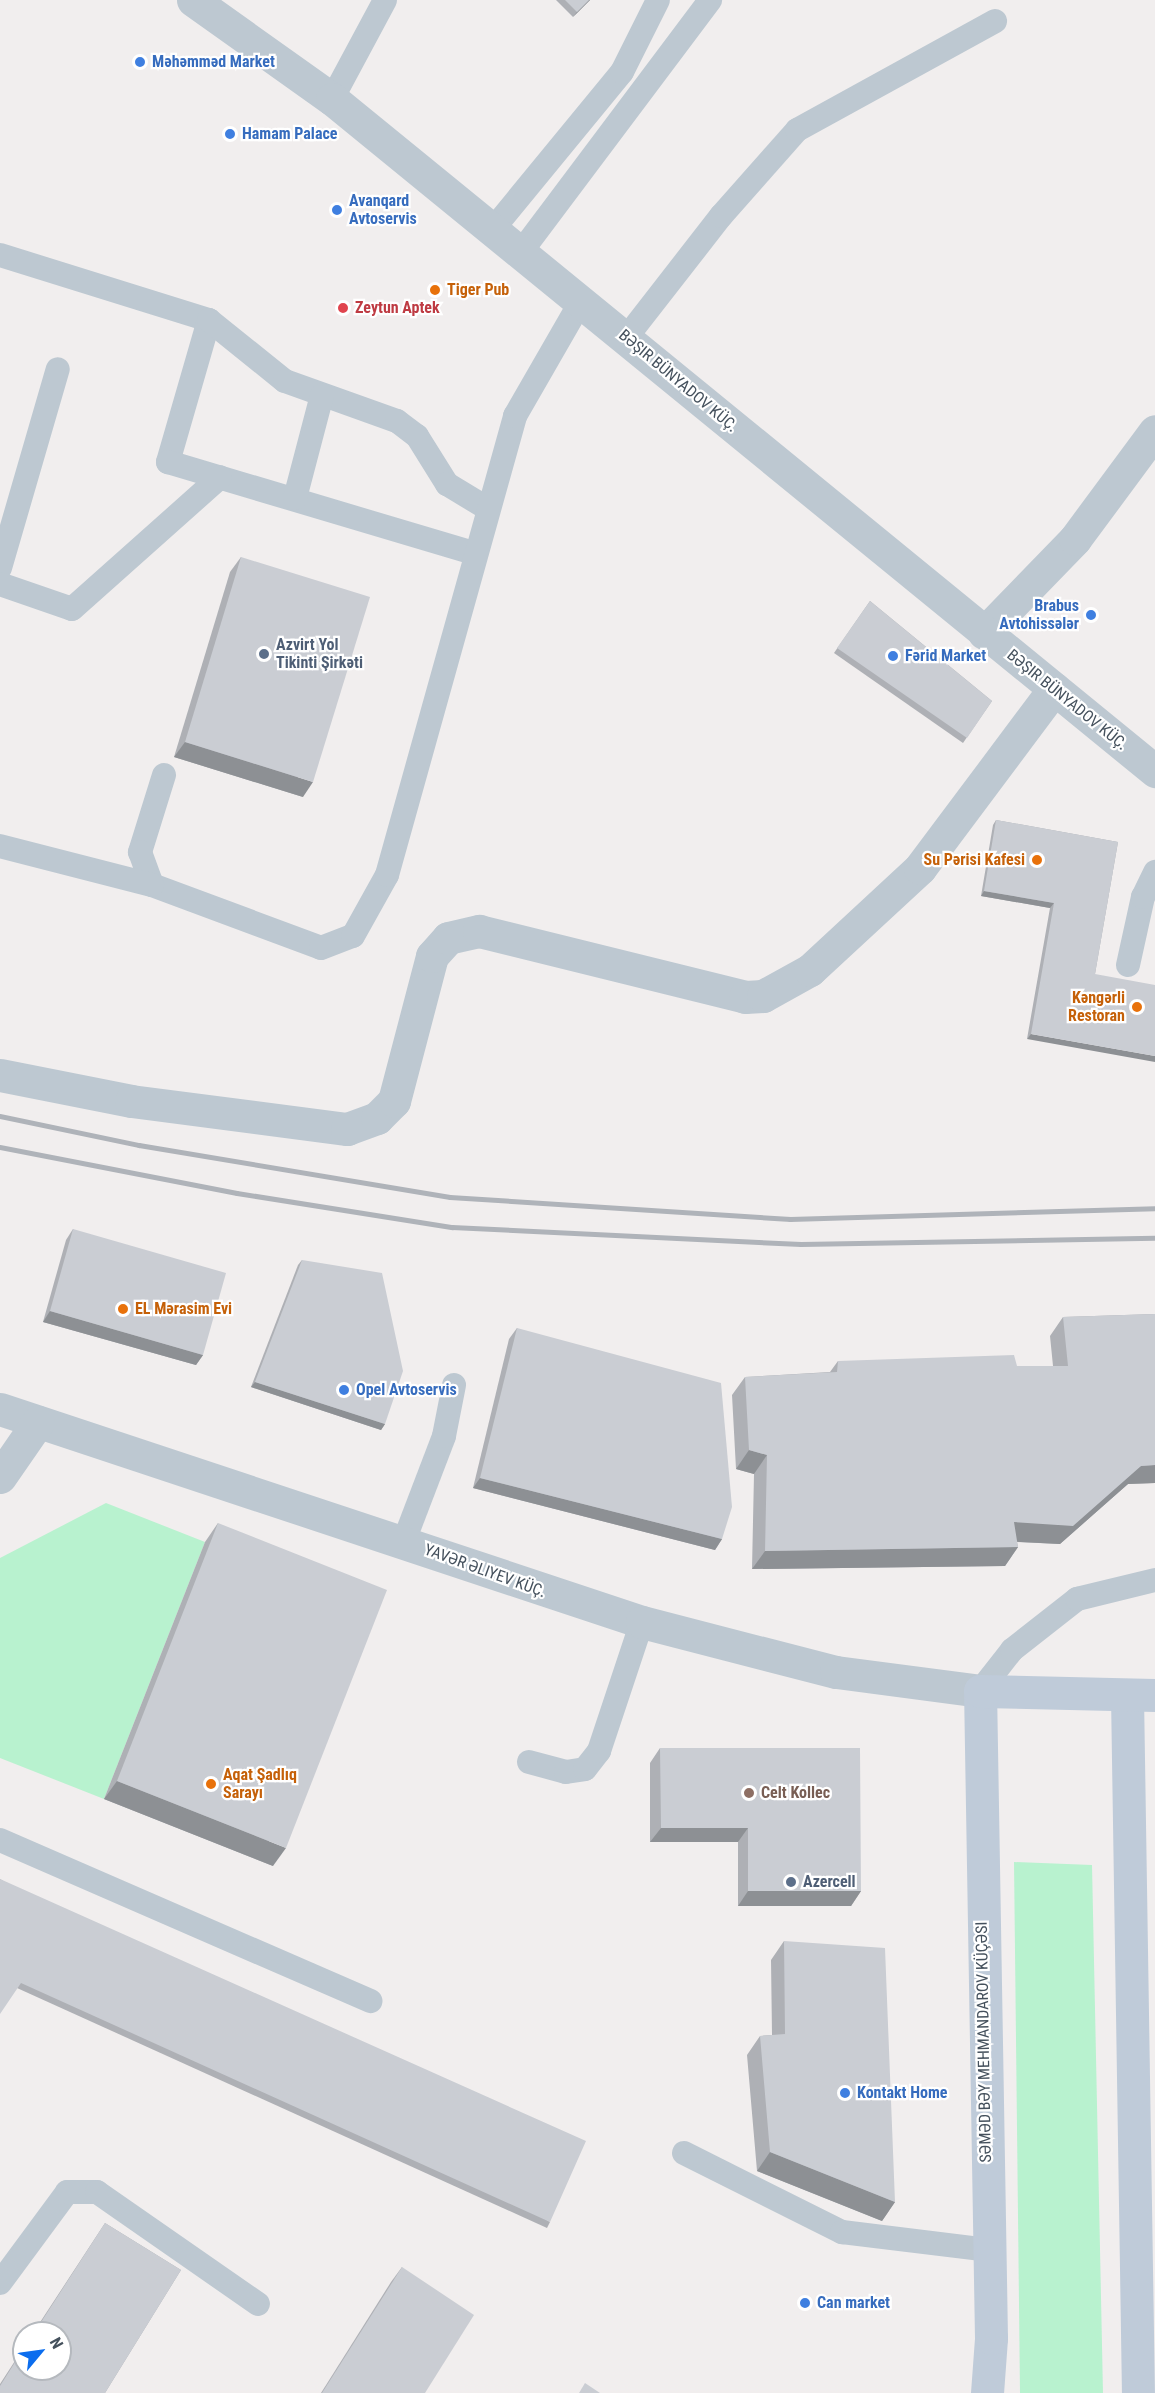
<!DOCTYPE html>
<meta charset="utf-8">
<style>
body{margin:0}
#map{position:relative;width:1155px;height:2393px;overflow:hidden;background:#f1eeee;font-family:"Roboto Condensed",sans-serif}
div>[style]{position:absolute}
.green>*{inset:0;background:#b8f2cf}
.service>*{height:24px;margin:-12px;padding:0 12px;transform-origin:12px;border-radius:12px;background:#bdc8d1}
.minor>*{height:33px;margin:-16.5px;padding:0 16.5px;transform-origin:16.5px;border-radius:16.5px;background:#bdc8d1}
.tertiary>*{height:33px;margin:-16.5px;padding:0 16.5px;transform-origin:16.5px;border-radius:16.5px;background:#bdc8d1}
.secondary>*{height:33px;margin:-16.5px;padding:0 16.5px;transform-origin:16.5px;border-radius:16.5px;background:#bfcbd9}
.rail>*{height:4.5px;margin:-2.25px;padding:0 2.25px;transform-origin:2.25px;border-radius:2.25px;background:#afb3b9}
.wall>*{inset:0;background:#aeb0b5}
.shaded-wall>*{inset:0;background:#8d9094}
.building>*{inset:0;background:#cacdd3}
.dots>*{width:16px;height:16px;translate:-50% -50%;box-sizing:border-box;border:3px solid #fff;border-radius:50%}
span{translate:-50% -50%;white-space:nowrap;text-align:center;line-height:1.15;-webkit-text-stroke:4.5px #fff;paint-order:stroke}
.shop-label{font-size:16px;color:#366cbe;font-weight:700}
.left{translate:0 -50%;text-align:left}
.right{translate:-100% -50%;text-align:right}
.food-label{font-size:16px;color:#c56008;font-weight:700}
.health-label{font-size:16px;color:#be3a42;font-weight:700}
.street-label{font-size:16px;color:#45515d}
.service-label{font-size:16px;color:#4e5e75;font-weight:700}
.education-label{font-size:16px;color:#785e54;font-weight:700}
.north{position:absolute;left:12px;top:2321px;width:60px;height:60px;box-sizing:border-box;background:#fff;border:2px solid #b5b9be;border-radius:50%;rotate:61deg;font-size:16px;font-weight:700;line-height:24px;text-align:center;color:#45515d}
.north::after{content:'';display:block;margin:auto;width:21px;height:27px;background:#0b6dee;clip-path:polygon(50% 0,100% 100%,50% 72%,0 100%)}
</style>
<div id="map">
<div class="green">
<div style="clip-path:polygon(106px 1503px,205px 1542px,104px 1799px,0 1758px,0 1558px)"></div>
<div style="clip-path:polygon(1014px 1862px,1092px 1865px,1103px 2393px,1020px 2393px)"></div>
</div>
<div class="service">
<div style="left:332px;top:99px;width:112px;rotate:-61.8deg"></div>
<div style="left:493px;top:229px;width:203px;rotate:-50.6deg"></div>
<div style="left:622px;top:72px;width:80px;rotate:-63.4deg"></div>
<div style="left:521px;top:252px;width:315px;rotate:-53.1deg"></div>
<div style="left:0;top:255px;width:219px;rotate:17.3deg"></div>
<div style="left:209px;top:320px;width:148px;rotate:106.1deg"></div>
<div style="left:168px;top:462px;width:318px;rotate:16.6deg"></div>
<div style="left:209px;top:320px;width:97px;rotate:38.8deg"></div>
<div style="left:285px;top:381px;width:119px;rotate:19.7deg"></div>
<div style="left:397px;top:421px;width:25px;rotate:37deg"></div>
<div style="left:417px;top:436px;width:57px;rotate:58deg"></div>
<div style="left:447px;top:484px;width:44px;rotate:31.2deg"></div>
<div style="left:626px;top:338px;width:155px;rotate:-52.1deg"></div>
<div style="left:721px;top:216px;width:115px;rotate:-48.5deg"></div>
<div style="left:797px;top:130px;width:226px;rotate:-28.8deg"></div>
<div style="left:295px;top:498px;width:106px;rotate:-75.3deg"></div>
<div style="left:0;top:568px;width:207px;rotate:-73.8deg"></div>
<div style="left:0;top:584px;width:76px;rotate:19.1deg"></div>
<div style="left:72px;top:609px;width:198px;rotate:-41.7deg"></div>
<div style="left:164px;top:775px;width:81px;rotate:107.3deg"></div>
<div style="left:140px;top:852px;width:35px;rotate:70deg"></div>
<div style="left:152px;top:885px;width:180px;rotate:20.4deg"></div>
<div style="left:321px;top:948px;width:34px;rotate:-21deg"></div>
<div style="left:353px;top:936px;width:70px;rotate:-60.9deg"></div>
<div style="left:387px;top:875px;width:477px;rotate:-74.4deg"></div>
<div style="left:515px;top:416px;width:133px;rotate:-60.1deg"></div>
<div style="left:0;top:846px;width:157px;rotate:14.4deg"></div>
<div style="left:1128px;top:965px;width:70px;rotate:-77.6deg"></div>
<div style="left:1143px;top:897px;width:28px;rotate:-64deg"></div>
<div style="left:404px;top:1541px;width:112px;rotate:-69.1deg"></div>
<div style="left:444px;top:1436px;width:52px;rotate:-78.9deg"></div>
<div style="left:980px;top:1691px;width:52px;rotate:-52deg"></div>
<div style="left:1012px;top:1650px;width:83px;rotate:-38.1deg"></div>
<div style="left:1077px;top:1599px;width:80px;rotate:-13.7deg"></div>
<div style="left:529px;top:1762px;width:38px;rotate:15deg"></div>
<div style="left:566px;top:1772px;width:19px;rotate:-9deg"></div>
<div style="left:585px;top:1769px;width:23px;rotate:-52deg"></div>
<div style="left:599px;top:1751px;width:136px;rotate:-71.6deg"></div>
<div style="left:0;top:1840px;width:404px;rotate:23.5deg"></div>
<div style="left:684px;top:2153px;width:177px;rotate:26.6deg"></div>
<div style="left:842px;top:2232px;width:147px;rotate:7deg"></div>
<div style="left:0;top:2283px;width:113px;rotate:-53.6deg"></div>
<div style="left:67px;top:2192px;width:30px"></div>
<div style="left:97px;top:2192px;width:196px;rotate:34.8deg"></div>
</div>
<div class="minor">
<div style="left:984px;top:633px;width:131px;rotate:-45.9deg"></div>
<div style="left:1075px;top:539px;width:134px;rotate:-53.5deg"></div>
<div style="left:0;top:1075px;width:134px;rotate:11.2deg"></div>
<div style="left:131px;top:1101px;width:218px;rotate:7.4deg"></div>
<div style="left:347px;top:1129px;width:32px;rotate:-20deg"></div>
<div style="left:377px;top:1118px;width:24px;rotate:-45deg"></div>
<div style="left:394px;top:1101px;width:150px;rotate:-75.3deg"></div>
<div style="left:432px;top:956px;width:24px;rotate:-48deg"></div>
<div style="left:448px;top:938px;width:32px;rotate:-13deg"></div>
<div style="left:479px;top:931px;width:274px;rotate:13.9deg"></div>
<div style="left:745px;top:997px;width:18px;rotate:-3deg"></div>
<div style="left:763px;top:996px;width:54px;rotate:-29deg"></div>
<div style="left:810px;top:970px;width:150px;rotate:-42.8deg"></div>
<div style="left:920px;top:868px;width:224px;rotate:-53.2deg"></div>
</div>
<div class="tertiary">
<div style="left:193px;top:0;width:171px;rotate:35.5deg"></div>
<div style="left:332px;top:99px;width:1063px;rotate:39.23deg"></div>
<div style="left:0;top:1409px;width:676px;rotate:18.35deg"></div>
<div style="left:642px;top:1622px;width:200px;rotate:14.5deg"></div>
<div style="left:836px;top:1672px;width:145px;rotate:7.5deg"></div>
<div style="left:0;top:1477px;width:67px;rotate:-55.4deg"></div>
</div>
<div class="secondary">
<div style="left:1127px;top:1695px;width:698px;rotate:89.1deg"></div>
<div style="left:987px;top:2393px;width:55px;rotate:-85.8deg"></div>
<div style="left:991px;top:2338px;width:647px;rotate:-90.97deg"></div>
<div style="left:980px;top:1691px;width:175px;rotate:1.3deg"></div>
</div>
<div class="rail">
<div style="left:0;top:1116px;width:142px;rotate:11.8deg"></div>
<div style="left:139px;top:1145px;width:315px;rotate:9.5deg"></div>
<div style="left:450px;top:1197px;width:341px;rotate:3.7deg"></div>
<div style="left:790px;top:1219px;width:365px;rotate:-1.7deg"></div>
<div style="left:0;top:1147px;width:241px;rotate:11deg"></div>
<div style="left:237px;top:1193px;width:218px;rotate:9deg"></div>
<div style="left:452px;top:1227px;width:349px;rotate:2.8deg"></div>
<div style="left:801px;top:1244px;width:354px;rotate:-1deg"></div>
</div>
<div class="wall">
<div style="clip-path:polygon(556px 0,590px 0,573px 17px)"></div>
<div style="clip-path:polygon(241px 557px,303px 797px,174px 757px,230px 572px)"></div>
<div style="clip-path:polygon(870px 601px,992px 701px,963px 743px,834px 653px)"></div>
<div style="clip-path:polygon(996px 820px,1118px 842px,1095px 974px,1027px 1039px,1050px 908px,981px 896px,993px 825px)"></div>
<div style="clip-path:polygon(73px 1229px,203px 1355px,196px 1365px,43px 1322px,66px 1240px)"></div>
<div style="clip-path:polygon(302px 1260px,385px 1424px,381px 1430px,251px 1387px,298px 1265px)"></div>
<div style="clip-path:polygon(1155px 1314px,1155px 1483px,1128px 1484px,1060px 1544px,1017px 1542px,1018px 1547px,1005px 1566px,752px 1569px,754px 1474px,736px 1469px,732px 1395px,745px 1377px,830px 1372px,838px 1361px,1017px 1366px,1053px 1366px,1050px 1336px,1063px 1317px)"></div>
<div style="clip-path:polygon(517px 1328px,722px 1539px,715px 1550px,473px 1488px,509px 1339px)"></div>
<div style="clip-path:polygon(218px 1523px,273px 1866px,104px 1799px,205px 1542px)"></div>
<div style="clip-path:polygon(660px 1748px,861px 1891px,851px 1906px,738px 1906px,738px 1842px,650px 1842px,650px 1763px)"></div>
<div style="clip-path:polygon(0 1879px,550px 2222px,547px 2228px,17px 1988px)"></div>
<div style="clip-path:polygon(784px 1941px,895px 2202px,882px 2221px,757px 2171px,747px 2055px,760px 2036px,772px 2035px,771px 1960px)"></div>
<div style="clip-path:polygon(105px 2223px,181px 2270px,105px 2393px,0 2393px,0 2384px,24px 2347px,24px 2369px,60px 2369px,60px 2333px,33px 2333px)"></div>
<div style="clip-path:polygon(402px 2267px,425px 2393px,321px 2393px,391px 2282px)"></div>
</div>
<div class="shaded-wall">
<div style="clip-path:polygon(589px 0,590px 0,573px 17px,577px 12px)"></div>
<div style="clip-path:polygon(185px 742px,313px 782px,303px 797px,174px 757px)"></div>
<div style="clip-path:polygon(984px 891px,1054px 903px,1050px 908px,981px 896px)"></div>
<div style="clip-path:polygon(1031px 1034px,1155px 1056px,1155px 1062px,1027px 1039px)"></div>
<div style="clip-path:polygon(50px 1311px,203px 1355px,196px 1365px,43px 1322px)"></div>
<div style="clip-path:polygon(255px 1382px,385px 1424px,381px 1430px,251px 1387px)"></div>
<div style="clip-path:polygon(749px 1450px,767px 1455px,754px 1474px,736px 1469px)"></div>
<div style="clip-path:polygon(1155px 1465px,1155px 1483px,1128px 1484px,1060px 1544px,1001px 1541px,1014px 1522px,1141px 1466px)"></div>
<div style="clip-path:polygon(480px 1478px,722px 1539px,715px 1550px,473px 1488px)"></div>
<div style="clip-path:polygon(1018px 1547px,1005px 1566px,752px 1569px,765px 1551px)"></div>
<div style="clip-path:polygon(117px 1781px,286px 1848px,273px 1866px,104px 1799px)"></div>
<div style="clip-path:polygon(661px 1828px,748px 1828px,738px 1842px,650px 1842px)"></div>
<div style="clip-path:polygon(748px 1891px,861px 1891px,851px 1906px,738px 1906px)"></div>
<div style="clip-path:polygon(770px 2152px,895px 2202px,882px 2221px,757px 2171px)"></div>
</div>
<div class="building">
<div style="clip-path:polygon(565px 0,589px 0,577px 12px)"></div>
<div style="clip-path:polygon(241px 557px,370px 597px,313px 782px,185px 742px)"></div>
<div style="clip-path:polygon(870px 601px,992px 701px,967px 738px,837px 648px)"></div>
<div style="clip-path:polygon(996px 820px,1118px 842px,1095px 974px,1155px 985px,1155px 1056px,1031px 1034px,1054px 903px,984px 891px)"></div>
<div style="clip-path:polygon(73px 1229px,226px 1273px,203px 1355px,50px 1311px)"></div>
<div style="clip-path:polygon(302px 1260px,382px 1273px,403px 1371px,385px 1424px,255px 1382px)"></div>
<div style="clip-path:polygon(1155px 1314px,1155px 1465px,1141px 1466px,1073px 1526px,1014px 1522px,1018px 1547px,765px 1551px,767px 1455px,749px 1450px,745px 1377px,837px 1372px,838px 1361px,1014px 1355px,1017px 1366px,1068px 1366px,1063px 1317px)"></div>
<div style="clip-path:polygon(517px 1328px,721px 1383px,732px 1507px,722px 1539px,480px 1478px)"></div>
<div style="clip-path:polygon(218px 1523px,387px 1590px,286px 1848px,117px 1781px)"></div>
<div style="clip-path:polygon(660px 1748px,860px 1748px,861px 1891px,748px 1891px,748px 1828px,661px 1828px)"></div>
<div style="clip-path:polygon(0 1879px,586px 2141px,550px 2222px,21px 1983px,0 2014px)"></div>
<div style="clip-path:polygon(784px 1941px,885px 1948px,895px 2202px,770px 2152px,760px 2036px,785px 2034px)"></div>
<div style="clip-path:polygon(105px 2223px,181px 2270px,105px 2393px,0 2393px,0 2386px,24px 2348px,24px 2369px,60px 2369px,60px 2333px,34px 2333px)"></div>
<div style="clip-path:polygon(402px 2267px,474px 2315px,425px 2393px,322px 2393px)"></div>
<div style="clip-path:polygon(585px 2383px,600px 2393px,579px 2393px)"></div>
</div>
<div class="dots">
<div style="left:140px;top:62px;background:#3f7fe0"></div>
<div style="left:230px;top:134px;background:#3f7fe0"></div>
<div style="left:337px;top:210px;background:#3f7fe0"></div>
<div style="left:435px;top:290px;background:#e8710a"></div>
<div style="left:343px;top:308px;background:#e0444e"></div>
<div style="left:1091px;top:615px;background:#3f7fe0"></div>
<div style="left:264px;top:654px;background:#5c6f8a"></div>
<div style="left:893px;top:656px;background:#3f7fe0"></div>
<div style="left:1037px;top:860px;background:#e8710a"></div>
<div style="left:1137px;top:1007px;background:#e8710a"></div>
<div style="left:123px;top:1309px;background:#e8710a"></div>
<div style="left:344px;top:1390px;background:#3f7fe0"></div>
<div style="left:211px;top:1784px;background:#e8710a"></div>
<div style="left:749px;top:1793px;background:#8d6e63"></div>
<div style="left:791px;top:1882px;background:#5c6f8a"></div>
<div style="left:845px;top:2093px;background:#3f7fe0"></div>
<div style="left:805px;top:2303px;background:#3f7fe0"></div>
</div>
<div class="shop-label">
<span class="left" style="left:152px;top:62px">Məhəmməd Market</span>
<span class="left" style="left:242px;top:134px">Hamam Palace</span>
<span class="left" style="left:349px;top:210px">Avanqard<br>Avtoservis</span>
<span class="right" style="left:1079px;top:615px">Brabus<br>Avtohissələr</span>
<span class="left" style="left:905px;top:656px">Fərid Market</span>
<span class="left" style="left:356px;top:1390px">Opel Avtoservis</span>
<span class="left" style="left:857px;top:2093px">Kontakt Home</span>
<span class="left" style="left:817px;top:2303px">Can market</span>
</div>
<div class="food-label">
<span class="left" style="left:447px;top:290px">Tiger Pub</span>
<span class="right" style="left:1025px;top:860px">Su Pərisi Kafesi</span>
<span class="right" style="left:1125px;top:1007px">Kəngərli<br>Restoran</span>
<span class="left" style="left:135px;top:1309px">EL Mərasim Evi</span>
<span class="left" style="left:223px;top:1784px">Aqat Şadlıq<br>Sarayı</span>
</div>
<div class="health-label">
<span class="left" style="left:355px;top:308px">Zeytun Aptek</span>
</div>
<div class="street-label">
<span style="left:678px;top:381px;rotate:40deg">BƏŞIR BÜNYADOV KÜÇ.</span>
<span style="left:1067px;top:700px;rotate:39deg">BƏŞIR BÜNYADOV KÜÇ.</span>
<span style="left:485px;top:1571px;rotate:20deg">YAVƏR ƏLIYEV KÜÇ.</span>
<span style="left:984px;top:2042px;rotate:-91deg">SƏMƏD BƏY MEHMANDAROV KÜÇƏSI</span>
</div>
<div class="service-label">
<span class="left" style="left:276px;top:654px">Azvirt Yol<br>Tikinti Şirkəti</span>
<span class="left" style="left:803px;top:1882px">Azercell</span>
</div>
<div class="education-label">
<span class="left" style="left:761px;top:1793px">Celt Kollec</span>
</div>
<div class="north">N</div>
</div>
